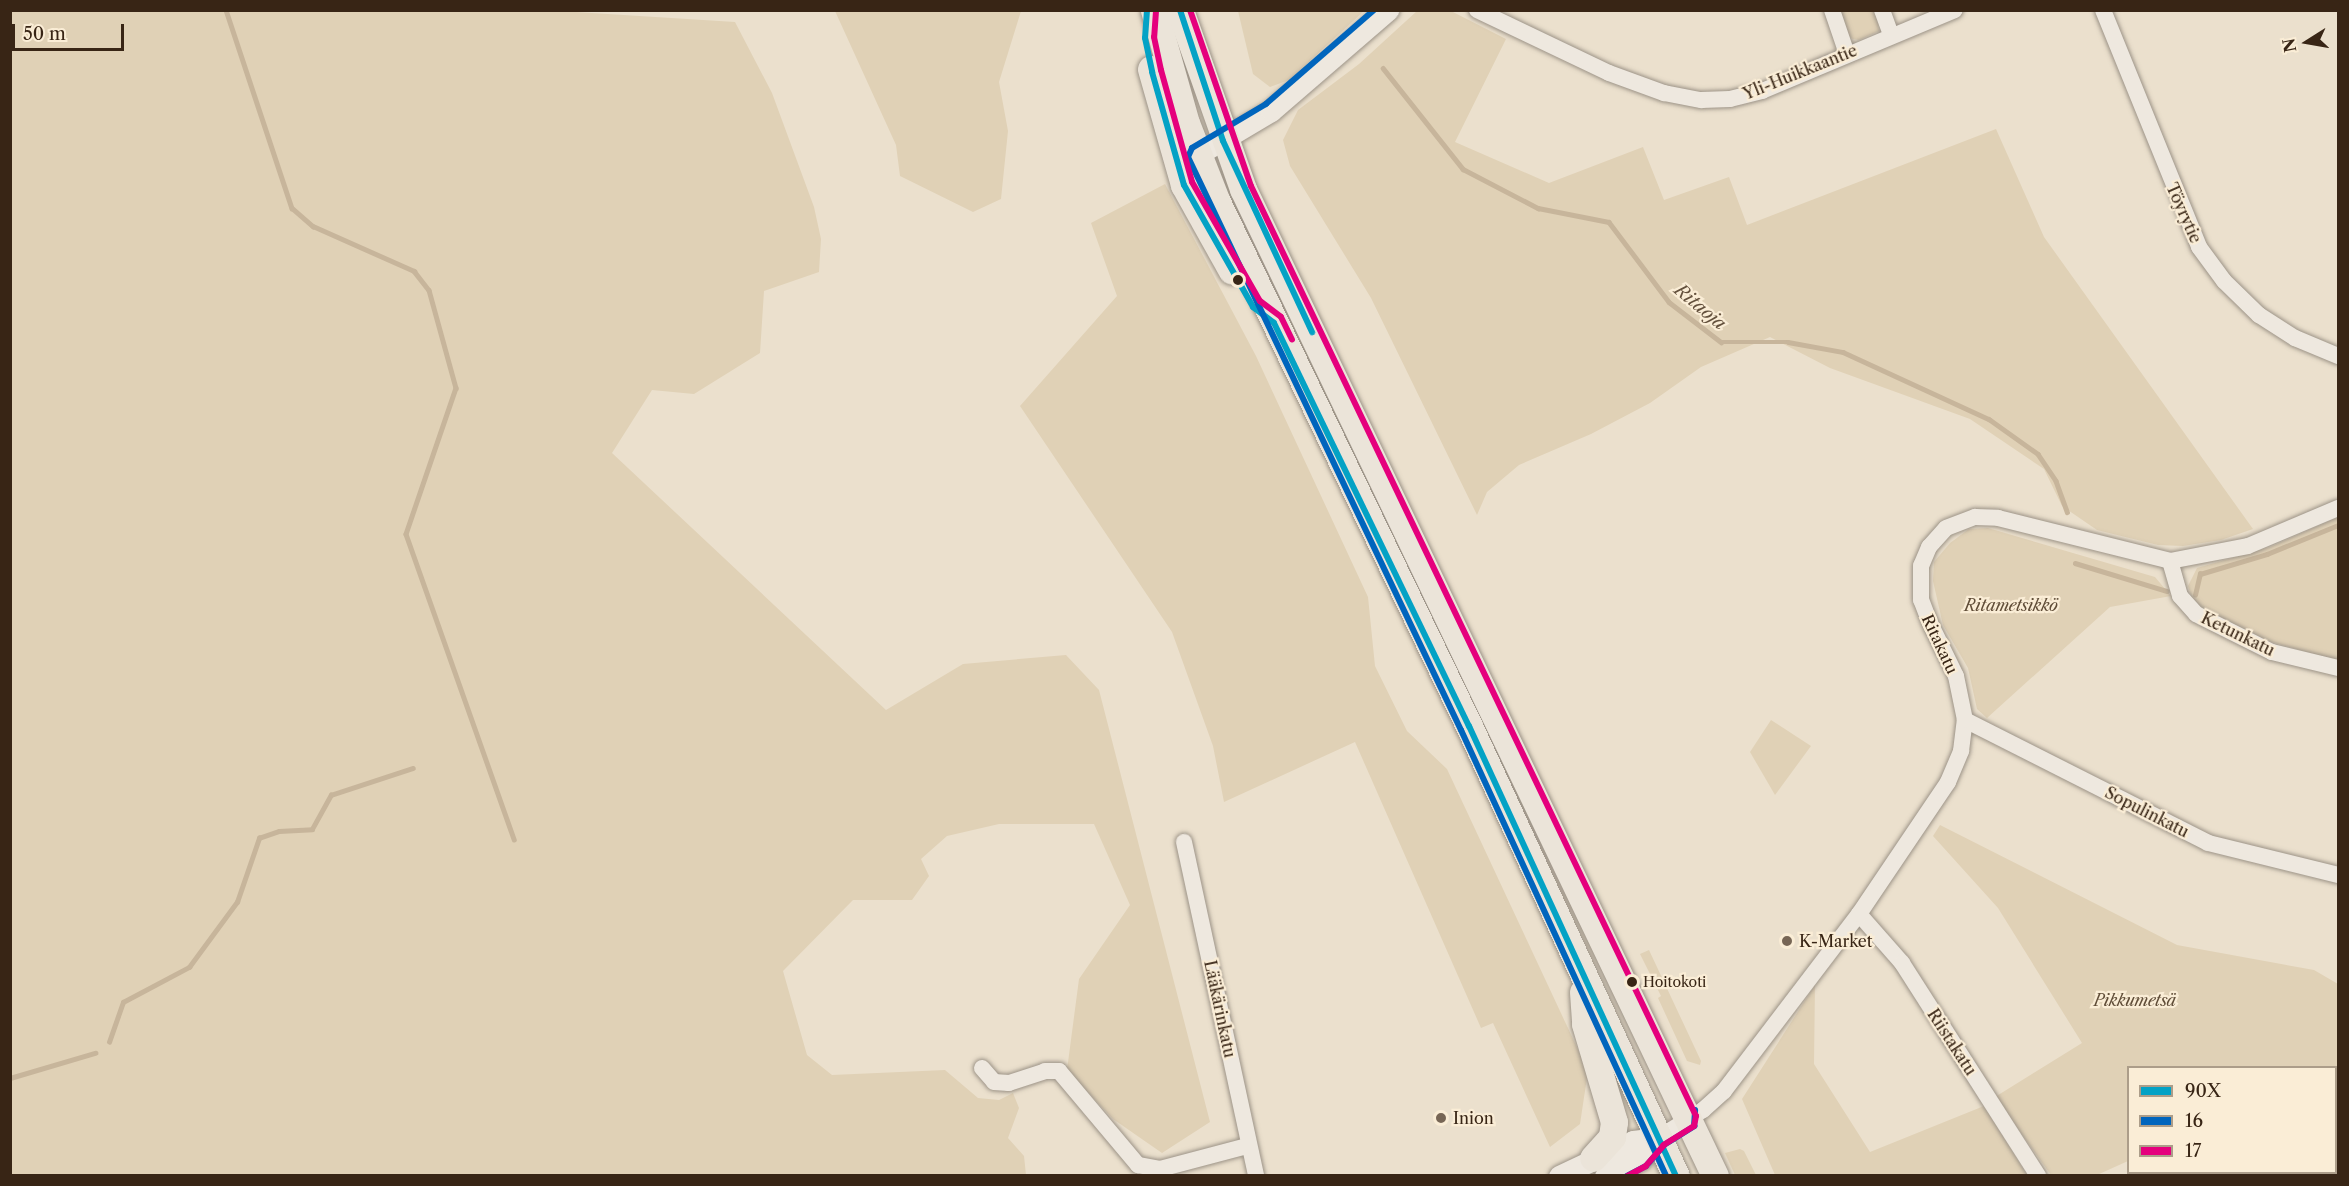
<!DOCTYPE html>
<meta charset="utf-8">
<style>
body{margin:0}
#map{position:relative;width:2349px;height:1186px;overflow:hidden;background:#ebe0cd;font-family:"Libre Caslon Text",serif}
div>[style]{position:absolute}
.green>*{inset:0;background:#e0d1b6}
.stream>*{height:4.5px;margin:-2.25px;padding:0 2.25px;transform-origin:2.25px;border-radius:2.25px;background:#c7b59b}
.roads{filter:drop-shadow(0 0 2px #9c9387) drop-shadow(0 0 2px #9c9387)}
.minor>*{height:16px;margin:-8px;padding:0 8px;transform-origin:8px;border-radius:8px;background:#eee8df}
.tertiary>*{height:21px;margin:-10.5px;padding:0 10.5px;transform-origin:10.5px;border-radius:10.5px;background:#eee8df}
.trunk>*{height:27px;margin:-13.5px;padding:0 13.5px;transform-origin:13.5px;border-radius:13.5px;background:#ebe4d9}
.bus-1>*{height:6px;margin:-3px;padding:0 3px;transform-origin:3px;border-radius:3px;background:#03a2c5}
.bus-2>*{height:6px;margin:-3px;padding:0 3px;transform-origin:3px;border-radius:3px;background:#0065bd}
.bus-3>*{height:6px;margin:-3px;padding:0 3px;transform-origin:3px;border-radius:3px;background:#e5007d}
.dots>*{width:16px;height:16px;translate:-50% -50%;box-sizing:border-box;border:3px solid #faedd6;border-radius:50%}
span{translate:-50% -50%;white-space:nowrap;text-align:center;line-height:1.15;-webkit-text-stroke:4.5px #faedd6;paint-order:stroke}
.bus-label{font-size:14px;color:#382515}
.left{translate:0 -50%;text-align:left}
.street-label{font-size:16px;color:#382515}
.park-label{font-size:16px;color:#604d38;font-style:italic}
.poi-label{font-size:16px;color:#382515}
.water-label{font-size:18px;color:#64513d;font-style:italic}
.frame{position:absolute;inset:0;border:12px solid #382515;pointer-events:none}
.legend{position:absolute;left:2127px;top:1066px;width:210px;height:108px;box-sizing:border-box;background:#faedd6;border:2px solid #ac9d89;margin:0;padding:8px 10px;list-style:none;font-size:18px;color:#382515}
.legend li{display:flex;align-items:center;gap:12px;height:30px}
.legend b{width:30px;border:2px solid #ac9d89}
.north{position:absolute;left:2277px;top:12px;width:60px;height:60px;-webkit-text-stroke:4px #faedd6;paint-order:stroke;rotate:259deg;font-size:16px;font-weight:700;line-height:24px;text-align:center;color:#382515}
.north::after{content:'';display:block;margin:auto;width:21px;height:27px;background:#382515;clip-path:polygon(50% 0,100% 100%,50% 72%,0 100%)}
.scale{position:absolute;left:12px;top:24px;width:112px;height:27px;box-sizing:border-box;border:3px solid #382515;border-top:0;padding-left:8px;font-size:18px;line-height:21px;white-space:nowrap;color:#382515;-webkit-text-stroke:4px #faedd6;paint-order:stroke}
</style>
<div id="map">
<div class="green">
<div style="clip-path:polygon(544px 10px,735px 22px,772px 93px,814px 207px,821px 239px,819px 272px,764px 291px,760px 353px,694px 394px,652px 390px,612px 453px,886px 710px,963px 664px,1066px 655px,1099px 690px,1210px 1122px,1162px 1153px,1113px 1119px,1067px 1070px,1079px 979px,1130px 905px,1094px 824px,999px 824px,947px 836px,921px 859px,929px 876px,912px 900px,853px 900px,783px 971px,807px 1055px,832px 1075px,945px 1070px,978px 1098px,999px 1100px,1013px 1093px,1019px 1108px,1008px 1138px,1024px 1156px,1026px 1175px,11px 1175px,10px 11px)"></div>
<div style="clip-path:polygon(835px 11px,1021px 11px,999px 82px,1008px 131px,1001px 199px,973px 212px,900px 176px,896px 145px)"></div>
<div style="clip-path:polygon(1238px 11px,1238px 10px,1364px 11px,1289px 80px,1270px 87px,1253px 74px)"></div>
<div style="clip-path:polygon(1417px 11px,1451px 11px,1506px 39px,1455px 142px,1549px 183px,1643px 147px,1664px 200px,1729px 177px,1747px 225px,1996px 129px,2044px 237px,2253px 529px,2221px 540px,2183px 546px,2158px 545px,2097px 530px,2062px 506px,2044px 469px,1970px 419px,1830px 368px,1770px 337px,1701px 367px,1650px 403px,1591px 434px,1519px 465px,1487px 492px,1477px 515px,1371px 298px,1290px 166px,1283px 140px,1298px 110px,1359px 64px)"></div>
<div style="clip-path:polygon(1838px 11px,1876px 11px,1879px 31px,1859px 40px,1853px 39px,1846px 34px)"></div>
<div style="clip-path:polygon(1165px 184px,1256px 356px,1368px 597px,1375px 666px,1407px 731px,1447px 769px,1588px 1071px,1580px 1124px,1550px 1147px,1493px 1023px,1481px 1028px,1355px 742px,1224px 802px,1213px 746px,1172px 632px,1020px 406px,1117px 296px,1091px 223px)"></div>
<div style="clip-path:polygon(2338px 517px,2338px 661px,2251px 636px,2193px 602px,2188px 586px,2197px 568px,2270px 547px)"></div>
<div style="clip-path:polygon(1988px 528px,2155px 577px,2171px 596px,2110px 607px,1987px 718px,1977px 709px,1968px 668px,1943px 625px,1933px 581px,1934px 562px,1950px 543px,1969px 529px)"></div>
<div style="clip-path:polygon(1771px 720px,1811px 746px,1775px 795px,1750px 752px)"></div>
<div style="clip-path:polygon(1940px 825px,2177px 945px,2314px 970px,2338px 984px,2338px 1114px,2336px 1068px,2128px 1068px,2128px 1161px,2097px 1175px,2051px 1175px,1995px 1097px,2082px 1043px,1998px 908px,1933px 836px)"></div>
<div style="clip-path:polygon(1649px 950px,1701px 1061px,1700px 1065px,1687px 1061px,1658px 998px,1661px 996px,1640px 954px)"></div>
<div style="clip-path:polygon(1815px 985px,1814px 1064px,1870px 1152px,1984px 1106px,2027px 1175px,1775px 1175px,1742px 1099px)"></div>
<div style="clip-path:polygon(1740px 1149px,1744px 1151px,1756px 1175px,1735px 1175px,1725px 1153px)"></div>
</div>
<div class="stream">
<div style="left:226px;top:10px;width:209px;rotate:71.6deg"></div>
<div style="left:292px;top:208px;width:28px;rotate:41deg"></div>
<div style="left:313px;top:226px;width:111px;rotate:24deg"></div>
<div style="left:414px;top:271px;width:24px;rotate:52deg"></div>
<div style="left:429px;top:290px;width:102px;rotate:74.6deg"></div>
<div style="left:456px;top:388px;width:154px;rotate:108.9deg"></div>
<div style="left:406px;top:534px;width:324px;rotate:70.5deg"></div>
<div style="left:1383px;top:68px;width:129px;rotate:51.6deg"></div>
<div style="left:1463px;top:169px;width:85px;rotate:27.5deg"></div>
<div style="left:1538px;top:208px;width:72px;rotate:11.2deg"></div>
<div style="left:1609px;top:222px;width:100px;rotate:53.1deg"></div>
<div style="left:1669px;top:302px;width:66px;rotate:37.6deg"></div>
<div style="left:1721px;top:342px;width:67px"></div>
<div style="left:1788px;top:342px;width:56px;rotate:10.3deg"></div>
<div style="left:1843px;top:352px;width:161px;rotate:24.7deg"></div>
<div style="left:1989px;top:419px;width:60px;rotate:35.5deg"></div>
<div style="left:2038px;top:454px;width:32px;rotate:56deg"></div>
<div style="left:2056px;top:481px;width:33px;rotate:70deg"></div>
<div style="left:2075px;top:563px;width:96px;rotate:16.9deg"></div>
<div style="left:2195px;top:595px;width:22px;rotate:-77deg"></div>
<div style="left:2200px;top:574px;width:70px;rotate:-16.6deg"></div>
<div style="left:2267px;top:554px;width:77px;rotate:-22.2deg"></div>
<div style="left:109px;top:1042px;width:42px;rotate:-70.7deg"></div>
<div style="left:123px;top:1002px;width:75px;rotate:-27.9deg"></div>
<div style="left:189px;top:967px;width:81px;rotate:-53.6deg"></div>
<div style="left:237px;top:902px;width:68px;rotate:-71deg"></div>
<div style="left:259px;top:838px;width:21px;rotate:-19deg"></div>
<div style="left:279px;top:831px;width:33px;rotate:-3deg"></div>
<div style="left:312px;top:829px;width:39px;rotate:-61deg"></div>
<div style="left:331px;top:795px;width:86px;rotate:-18.2deg"></div>
<div style="left:10px;top:1078px;width:89px;rotate:-16.4deg"></div>
</div>
<div class="roads">
<div class="minor">
<div style="left:1477px;top:10px;width:146px;rotate:25.5deg"></div>
<div style="left:1609px;top:73px;width:59px;rotate:20deg"></div>
<div style="left:1664px;top:93px;width:38px;rotate:11deg"></div>
<div style="left:1701px;top:100px;width:29px;rotate:-2deg"></div>
<div style="left:1730px;top:99px;width:33px;rotate:-14deg"></div>
<div style="left:1762px;top:91px;width:209px;rotate:-22.8deg"></div>
<div style="left:1832px;top:10px;width:46px;rotate:71.2deg"></div>
<div style="left:1882px;top:10px;width:27px;rotate:70deg"></div>
<div style="left:2103px;top:10px;width:256px;rotate:67.9deg"></div>
<div style="left:2199px;top:247px;width:42px;rotate:53.7deg"></div>
<div style="left:2224px;top:281px;width:49px;rotate:44.2deg"></div>
<div style="left:2259px;top:315px;width:43px;rotate:32.6deg"></div>
<div style="left:2295px;top:338px;width:47px;rotate:22.7deg"></div>
<div style="left:2170px;top:561px;width:36px;rotate:74deg"></div>
<div style="left:2180px;top:596px;width:24px;rotate:48deg"></div>
<div style="left:2196px;top:614px;width:85px;rotate:26.6deg"></div>
<div style="left:2272px;top:652px;width:68px;rotate:13.6deg"></div>
<div style="left:1965px;top:720px;width:272px;rotate:26.8deg"></div>
<div style="left:2208px;top:843px;width:134px;rotate:13.8deg"></div>
<div style="left:1184px;top:842px;width:342px;rotate:77.8deg"></div>
<div style="left:1859px;top:914px;width:65px;rotate:48.7deg"></div>
<div style="left:1902px;top:963px;width:253px;rotate:57.4deg"></div>
<div style="left:982px;top:1068px;width:18px;rotate:49deg"></div>
<div style="left:994px;top:1082px;width:15px;rotate:4deg"></div>
<div style="left:1009px;top:1083px;width:38px;rotate:-18deg"></div>
<div style="left:1045px;top:1071px;width:14px"></div>
<div style="left:1059px;top:1071px;width:123px;rotate:50deg"></div>
<div style="left:1138px;top:1165px;width:22px;rotate:10deg"></div>
<div style="left:1160px;top:1169px;width:90px;rotate:-14.8deg"></div>
<div style="left:1658px;top:1138px;width:53px;rotate:-31.9deg"></div>
<div style="left:1703px;top:1110px;width:28px;rotate:-42deg"></div>
<div style="left:1724px;top:1091px;width:223px;rotate:-52.7deg"></div>
<div style="left:1859px;top:914px;width:159px;rotate:-56deg"></div>
<div style="left:1948px;top:782px;width:34px;rotate:-67deg"></div>
<div style="left:1961px;top:751px;width:31px;rotate:-83deg"></div>
<div style="left:1965px;top:720px;width:45px;rotate:-101.6deg"></div>
<div style="left:1956px;top:676px;width:59px;rotate:-116.1deg"></div>
<div style="left:1930px;top:623px;width:25px;rotate:-111deg"></div>
<div style="left:1921px;top:600px;width:34px;rotate:-90deg"></div>
<div style="left:1921px;top:566px;width:21px;rotate:-67deg"></div>
<div style="left:1929px;top:547px;width:25px;rotate:-48deg"></div>
<div style="left:1946px;top:528px;width:31px;rotate:-21deg"></div>
<div style="left:1975px;top:517px;width:23px;rotate:2deg"></div>
<div style="left:1998px;top:518px;width:177px;rotate:14deg"></div>
<div style="left:2170px;top:561px;width:79px;rotate:-10.9deg"></div>
<div style="left:2248px;top:546px;width:98px;rotate:-22.9deg"></div>
</div>
<div class="tertiary">
<div style="left:1197px;top:155px;width:86px;rotate:-30.7deg"></div>
<div style="left:1271px;top:111px;width:155px;rotate:-40.8deg"></div>
<div style="left:1559px;top:1176px;width:82px;rotate:-25.3deg"></div>
<div style="left:1633px;top:1141px;width:25px;rotate:-7deg"></div>
<div style="left:1605px;top:1176px;width:40px;rotate:-25deg"></div>
<div style="left:1641px;top:1159px;width:27px;rotate:-51deg"></div>
</div>
<div class="trunk">
<div style="left:1154px;top:10px;width:117px;rotate:74.2deg"></div>
<div style="left:1186px;top:123px;width:85px;rotate:68.6deg"></div>
<div style="left:1217px;top:202px;width:581px;rotate:64.32deg"></div>
<div style="left:1469px;top:726px;width:495px;rotate:65.3deg"></div>
<div style="left:1180px;top:10px;width:190px;rotate:70.6deg"></div>
<div style="left:1243px;top:189px;width:1094px;rotate:64.44deg"></div>
<div style="left:1151px;top:69px;width:121px;rotate:74.1deg"></div>
<div style="left:1184px;top:185px;width:98px;rotate:60.8deg"></div>
<div style="left:1583px;top:992px;width:32px;rotate:86deg"></div>
<div style="left:1585px;top:1024px;width:102px;rotate:73.5deg"></div>
<div style="left:1614px;top:1122px;width:15px;rotate:98deg"></div>
<div style="left:1612px;top:1137px;width:28px;rotate:132deg"></div>
</div>
</div>
<div class="bus-1">
<div style="left:1147px;top:10px;width:28px;rotate:94deg"></div>
<div style="left:1145px;top:38px;width:35px;rotate:78deg"></div>
<div style="left:1152px;top:72px;width:117px;rotate:74.2deg"></div>
<div style="left:1184px;top:185px;width:140px;rotate:60.5deg"></div>
<div style="left:1253px;top:307px;width:26px;rotate:37deg"></div>
<div style="left:1274px;top:323px;width:448px;rotate:64.2deg"></div>
<div style="left:1469px;top:726px;width:495px;rotate:65.3deg"></div>
<div style="left:1180px;top:10px;width:138px;rotate:71.8deg"></div>
<div style="left:1223px;top:141px;width:211px;rotate:65deg"></div>
</div>
<div class="bus-2">
<div style="left:1374px;top:10px;width:143px;rotate:139deg"></div>
<div style="left:1266px;top:104px;width:86px;rotate:149.3deg"></div>
<div style="left:1192px;top:148px;width:10px;rotate:114deg"></div>
<div style="left:1188px;top:157px;width:635px;rotate:64.53deg"></div>
<div style="left:1461px;top:730px;width:491px;rotate:65.3deg"></div>
<div style="left:1627px;top:1176px;width:21px;rotate:-28deg"></div>
<div style="left:1646px;top:1166px;width:28px;rotate:-49deg"></div>
<div style="left:1664px;top:1145px;width:36px;rotate:-32deg"></div>
<div style="left:1694px;top:1126px;width:16px;rotate:-86deg"></div>
</div>
<div class="bus-3">
<div style="left:1190px;top:10px;width:186px;rotate:70.9deg"></div>
<div style="left:1251px;top:186px;width:1031px;rotate:64.43deg"></div>
<div style="left:1696px;top:1116px;width:10px;rotate:101deg"></div>
<div style="left:1694px;top:1126px;width:36px;rotate:148deg"></div>
<div style="left:1664px;top:1145px;width:28px;rotate:131deg"></div>
<div style="left:1646px;top:1166px;width:21px;rotate:152deg"></div>
<div style="left:1156px;top:11px;width:26px;rotate:94deg"></div>
<div style="left:1154px;top:37px;width:34px;rotate:78deg"></div>
<div style="left:1161px;top:70px;width:116px;rotate:74.5deg"></div>
<div style="left:1192px;top:182px;width:137px;rotate:60.3deg"></div>
<div style="left:1260px;top:301px;width:26px;rotate:37deg"></div>
<div style="left:1281px;top:317px;width:25px;rotate:64deg"></div>
</div>
<div class="dots">
<div style="left:1238px;top:280px;background:#382515"></div>
<div style="left:1787px;top:941px;background:#765"></div>
<div style="left:1632px;top:982px;background:#382515"></div>
<div style="left:1441px;top:1118px;background:#765"></div>
</div>
<div class="bus-label">
<span class="left" style="left:1643px;top:982px">Hoitokoti</span>
</div>
<div class="street-label">
<span style="left:1800px;top:72px;rotate:-22deg">Yli-Huikkaantie</span>
<span style="left:2184px;top:213px;rotate:66deg">Töyrytie</span>
<span style="left:2238px;top:634px;rotate:26deg">Ketunkatu</span>
<span style="left:1940px;top:644px;rotate:65deg">Ritakatu</span>
<span style="left:2147px;top:812px;rotate:27deg">Sopulinkatu</span>
<span style="left:1220px;top:1009px;rotate:78deg">Lääkärinkatu</span>
<span style="left:1952px;top:1042px;rotate:57deg">Riistakatu</span>
</div>
<div class="park-label">
<span style="left:2011px;top:605px">Ritametsikkö</span>
<span style="left:2135px;top:1000px">Pikkumetsä</span>
</div>
<div class="poi-label">
<span class="left" style="left:1799px;top:941px">K-Market</span>
<span class="left" style="left:1453px;top:1118px">Inion</span>
</div>
<div class="water-label">
<span style="left:1700px;top:307px;rotate:40deg">Ritaoja</span>
</div>
<div class="frame"></div>
<ul class="legend">
<li><b style="height:8px;background:#03a2c5"></b>90X</li>
<li><b style="height:8px;background:#0065bd"></b>16</li>
<li><b style="height:8px;background:#e5007d"></b>17</li>
</ul>
<div class="north">N</div>
<div class="scale">50 m</div>
</div>
